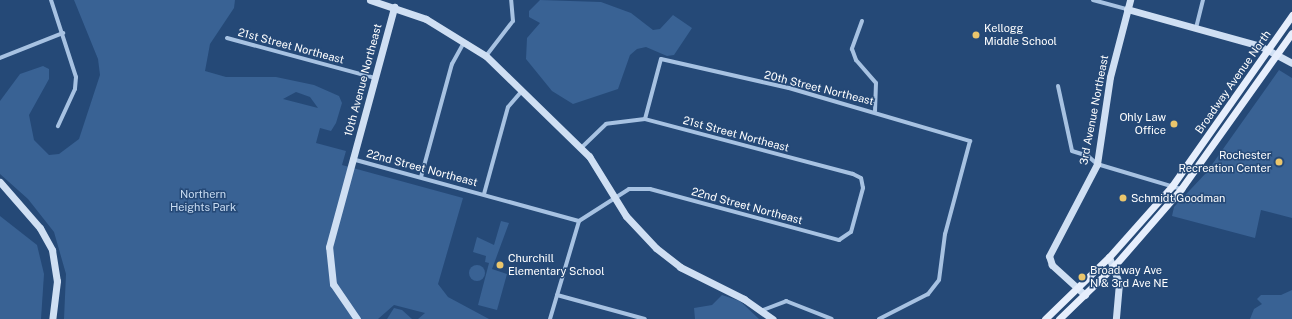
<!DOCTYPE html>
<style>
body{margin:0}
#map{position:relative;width:1292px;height:319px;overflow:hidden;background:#254977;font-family:"Public Sans",sans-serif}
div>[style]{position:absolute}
.green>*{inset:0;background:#396294}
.round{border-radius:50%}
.street>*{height:4px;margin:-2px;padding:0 2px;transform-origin:2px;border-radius:2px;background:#a7c2e2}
.secondary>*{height:7px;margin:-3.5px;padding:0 3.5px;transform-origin:3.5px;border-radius:3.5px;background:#cfdff3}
.primary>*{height:7px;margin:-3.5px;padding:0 3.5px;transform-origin:3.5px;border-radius:3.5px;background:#e6eefc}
.dots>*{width:11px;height:11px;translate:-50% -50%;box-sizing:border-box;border:2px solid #254977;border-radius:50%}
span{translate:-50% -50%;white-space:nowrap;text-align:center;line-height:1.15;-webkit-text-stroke:3px #254977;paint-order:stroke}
.poi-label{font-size:11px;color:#fff}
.left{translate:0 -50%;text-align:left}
.right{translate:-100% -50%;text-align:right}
.street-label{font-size:11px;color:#fff}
.park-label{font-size:11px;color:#c9dcf2}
</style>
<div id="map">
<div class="green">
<div style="clip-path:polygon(evenodd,74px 0,235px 0,234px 8px,210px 44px,205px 71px,226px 77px,276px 77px,314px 85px,339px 96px,342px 103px,336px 123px,331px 131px,320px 128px,316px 143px,346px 151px,342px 165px,463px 198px,438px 284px,448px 297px,489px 319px,418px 319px,425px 313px,394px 305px,378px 319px,64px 319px,66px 274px,54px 232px,28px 199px,0 174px,0 101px,20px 74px,43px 66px,49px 69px,49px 79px,29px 115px,34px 140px,49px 155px,59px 154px,79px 139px,100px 75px,98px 59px,74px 0,296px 92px,310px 97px,318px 108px,283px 99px,296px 92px)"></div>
<div style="clip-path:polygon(540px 0,601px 2px,631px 13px,653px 30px,660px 29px,673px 15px,692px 28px,674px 55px,667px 56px,646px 47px,637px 49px,630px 55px,618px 89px,573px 104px,552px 91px,526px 59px,527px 38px,540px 23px,529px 17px,529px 11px)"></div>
<div style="clip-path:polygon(1279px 70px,1292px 78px,1292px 218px,1261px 210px,1255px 238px,1172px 216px,1174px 207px,1206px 173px)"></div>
<div style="clip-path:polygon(0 216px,37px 245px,44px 274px,41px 319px,0 319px)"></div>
<div style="clip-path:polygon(501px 221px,509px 223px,492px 269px,507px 274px,497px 310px,478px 305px,489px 263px,485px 262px,486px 256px,473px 252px,477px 237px,494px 245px)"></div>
<div class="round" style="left:469px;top:265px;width:16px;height:16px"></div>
<div style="clip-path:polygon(1292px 290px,1292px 319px,1250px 319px,1254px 309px,1262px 304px,1257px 299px,1261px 295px,1281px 295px)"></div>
<div style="clip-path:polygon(722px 295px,740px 301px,759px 319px,695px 319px,694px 308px,712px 305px)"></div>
<div style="clip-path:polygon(394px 308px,402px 310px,412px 319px,387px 319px)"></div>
</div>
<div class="street">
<div style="left:51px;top:0;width:81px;rotate:72deg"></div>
<div style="left:76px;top:77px;width:12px;rotate:95deg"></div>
<div style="left:75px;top:89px;width:41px;rotate:114.7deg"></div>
<div style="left:1093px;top:0;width:35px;rotate:15deg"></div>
<div style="left:862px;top:21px;width:30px;rotate:110deg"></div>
<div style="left:852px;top:49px;width:12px;rotate:70deg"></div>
<div style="left:856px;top:60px;width:30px;rotate:49deg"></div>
<div style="left:876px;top:83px;width:28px;rotate:92deg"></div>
<div style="left:1196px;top:28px;width:29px;rotate:-76deg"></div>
<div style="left:227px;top:38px;width:153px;rotate:15.1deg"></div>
<div style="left:486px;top:56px;width:44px;rotate:-52.4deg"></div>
<div style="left:513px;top:21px;width:21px;rotate:-95deg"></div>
<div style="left:0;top:58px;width:68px;rotate:-21.6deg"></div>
<div style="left:1058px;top:86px;width:66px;rotate:77.8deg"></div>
<div style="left:1072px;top:151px;width:17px;rotate:17deg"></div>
<div style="left:1088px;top:156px;width:12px;rotate:42deg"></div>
<div style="left:1097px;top:164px;width:88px;rotate:16.6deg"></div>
<div style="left:645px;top:119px;width:62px;rotate:-75.1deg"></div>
<div style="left:661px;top:59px;width:131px;rotate:12.8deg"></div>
<div style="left:789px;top:88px;width:189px;rotate:16.3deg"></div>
<div style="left:970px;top:141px;width:96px;rotate:105deg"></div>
<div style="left:945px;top:234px;width:46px;rotate:97.4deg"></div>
<div style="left:939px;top:280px;width:18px;rotate:128deg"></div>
<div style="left:928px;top:294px;width:55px;rotate:153deg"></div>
<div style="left:352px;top:159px;width:235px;rotate:15.3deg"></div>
<div style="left:421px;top:177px;width:117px;rotate:-74.7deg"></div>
<div style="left:452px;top:64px;width:25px;rotate:-61deg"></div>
<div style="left:484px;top:194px;width:90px;rotate:-74.6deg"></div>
<div style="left:508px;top:107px;width:21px;rotate:-49deg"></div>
<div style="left:557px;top:295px;width:91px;rotate:15.3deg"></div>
<div style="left:763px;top:310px;width:25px;rotate:-21deg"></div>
<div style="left:786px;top:301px;width:49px;rotate:21.4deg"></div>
<div style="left:550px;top:319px;width:102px;rotate:-73.5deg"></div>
<div style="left:579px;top:221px;width:59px;rotate:-32.6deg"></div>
<div style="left:629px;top:189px;width:21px"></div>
<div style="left:650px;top:189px;width:196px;rotate:15.1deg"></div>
<div style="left:839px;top:240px;width:14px;rotate:-34deg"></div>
<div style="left:851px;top:232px;width:46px;rotate:-74.7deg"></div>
<div style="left:863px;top:188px;width:10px;rotate:-101deg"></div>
<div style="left:861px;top:178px;width:9px;rotate:-153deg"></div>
<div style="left:853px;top:174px;width:215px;rotate:-165.2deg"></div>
<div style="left:645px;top:119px;width:39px;rotate:173deg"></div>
<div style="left:606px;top:124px;width:35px;rotate:136deg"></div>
</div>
<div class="secondary">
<div style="left:370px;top:0;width:59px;rotate:18.7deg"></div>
<div style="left:426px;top:19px;width:70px;rotate:31.7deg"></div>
<div style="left:486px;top:56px;width:144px;rotate:44.2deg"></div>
<div style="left:589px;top:156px;width:70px;rotate:58.3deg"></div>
<div style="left:626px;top:216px;width:44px;rotate:46.8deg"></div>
<div style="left:656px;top:248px;width:31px;rotate:38deg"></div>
<div style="left:680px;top:267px;width:72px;rotate:26.6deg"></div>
<div style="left:744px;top:299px;width:35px;rotate:35deg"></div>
<div style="left:1127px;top:9px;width:138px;rotate:15.5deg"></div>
<div style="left:1260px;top:46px;width:36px;rotate:28deg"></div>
<div style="left:0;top:182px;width:61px;rotate:49deg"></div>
<div style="left:40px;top:228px;width:25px;rotate:61deg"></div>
<div style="left:52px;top:250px;width:31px;rotate:81deg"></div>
<div style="left:57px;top:281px;width:38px;rotate:97deg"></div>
<div style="left:1109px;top:257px;width:28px;rotate:69deg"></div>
<div style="left:1119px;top:283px;width:36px;rotate:95deg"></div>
<div style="left:1085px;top:295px;width:45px;rotate:-137.7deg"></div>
<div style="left:1052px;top:265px;width:9px;rotate:-108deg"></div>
<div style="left:1049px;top:256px;width:104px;rotate:-62.4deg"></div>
<div style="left:1097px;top:164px;width:88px;rotate:-81.5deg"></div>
<div style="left:1110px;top:77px;width:80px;rotate:-75.4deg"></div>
<div style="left:357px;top:319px;width:42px;rotate:-124.4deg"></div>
<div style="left:333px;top:284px;width:37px;rotate:-96deg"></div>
<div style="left:329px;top:247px;width:249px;rotate:-74.8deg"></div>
</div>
<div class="primary">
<div style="left:1045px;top:319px;width:89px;rotate:-44.1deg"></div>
<div style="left:1109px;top:257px;width:95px;rotate:-48.4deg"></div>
<div style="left:1172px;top:186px;width:209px;rotate:-54.9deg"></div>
<div style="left:1059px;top:319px;width:78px;rotate:-44deg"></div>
<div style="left:1115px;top:265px;width:101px;rotate:-49deg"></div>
<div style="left:1181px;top:189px;width:191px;rotate:-54.6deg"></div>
</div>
<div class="dots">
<div style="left:976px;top:35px;background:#ebc66c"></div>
<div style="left:1174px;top:124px;background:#ebc66c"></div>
<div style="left:1279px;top:162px;background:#ebc66c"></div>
<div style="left:1123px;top:198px;background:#ebc66c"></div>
<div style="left:500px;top:265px;background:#ebc66c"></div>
<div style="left:1082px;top:277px;background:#ebc66c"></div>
</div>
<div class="poi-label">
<span class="left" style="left:984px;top:35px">Kellogg<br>Middle School</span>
<span class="right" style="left:1166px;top:124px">Ohly Law<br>Office</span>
<span class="right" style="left:1271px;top:162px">Rochester<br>Recreation Center</span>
<span class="left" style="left:1131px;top:198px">Schmidt Goodman</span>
<span class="left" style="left:508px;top:265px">Churchill<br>Elementary School</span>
<span class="left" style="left:1090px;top:277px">Broadway Ave<br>N &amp; 3rd Ave NE</span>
</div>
<div class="street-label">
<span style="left:291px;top:46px;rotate:15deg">21st Street Northeast</span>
<span style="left:363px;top:80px;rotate:-75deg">10th Avenue Northeast</span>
<span style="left:1233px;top:82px;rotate:-55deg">Broadway Avenue North</span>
<span style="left:819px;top:88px;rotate:14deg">20th Street Northeast</span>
<span style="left:1094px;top:110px;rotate:-79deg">3rd Avenue Northeast</span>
<span style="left:736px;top:134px;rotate:15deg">21st Street Northeast</span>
<span style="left:422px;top:168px;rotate:15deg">22nd Street Northeast</span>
<span style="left:747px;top:206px;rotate:15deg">22nd Street Northeast</span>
</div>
<div class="park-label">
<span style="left:203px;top:201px">Northern<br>Heights Park</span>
</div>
</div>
